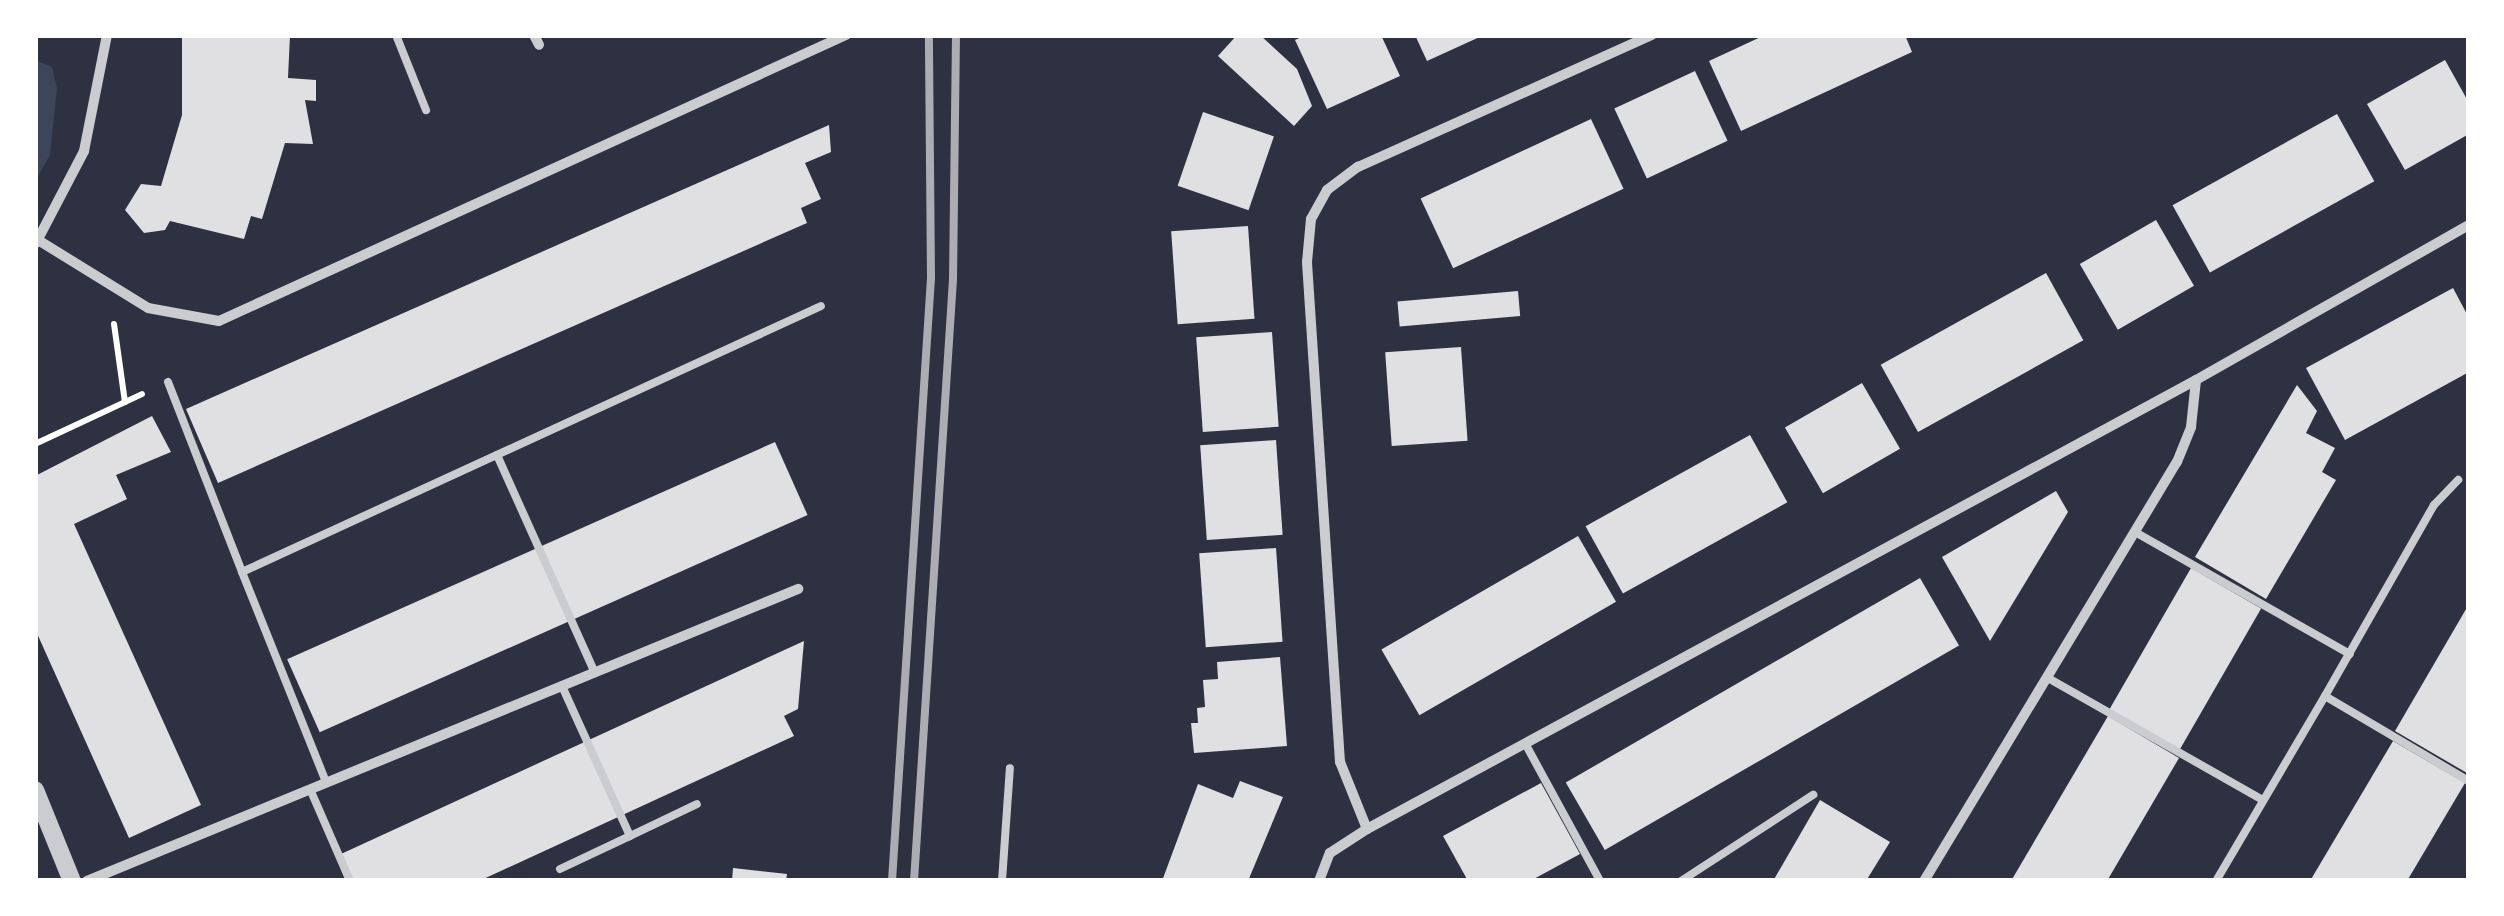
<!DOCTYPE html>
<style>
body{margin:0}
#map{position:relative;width:2504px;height:916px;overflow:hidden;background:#2d3142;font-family:Roboto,sans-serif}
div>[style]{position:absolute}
.green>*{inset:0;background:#3c4559}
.building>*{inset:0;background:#e0e0e3;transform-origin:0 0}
.path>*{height:6px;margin:-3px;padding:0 3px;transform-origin:3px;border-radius:3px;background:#fff}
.service>*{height:8px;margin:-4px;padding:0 4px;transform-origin:4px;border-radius:4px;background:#caccd0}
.minor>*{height:10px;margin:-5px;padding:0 5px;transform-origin:5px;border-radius:5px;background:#caccd0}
.tertiary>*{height:18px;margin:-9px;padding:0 9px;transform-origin:9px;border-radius:9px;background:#caccd0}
.rail>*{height:8px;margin:-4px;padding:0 4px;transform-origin:4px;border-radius:4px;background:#abadb3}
span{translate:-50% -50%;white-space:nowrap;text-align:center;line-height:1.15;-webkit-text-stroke:8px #fff;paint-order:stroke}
.frame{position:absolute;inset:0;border:38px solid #fff;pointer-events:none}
</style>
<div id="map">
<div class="green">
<div style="clip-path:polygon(35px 60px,52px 67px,57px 88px,50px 155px,35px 182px)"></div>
</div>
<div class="building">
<div style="clip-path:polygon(182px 35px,290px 35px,288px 78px,316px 80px,316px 101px,305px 100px,313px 144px,285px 143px,262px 219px,251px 216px,244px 239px,170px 221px,165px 230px,144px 233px,125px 210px,141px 184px,161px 186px,182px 115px)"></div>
<div style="clip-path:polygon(1237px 35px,1260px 35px,1297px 69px,1312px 106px,1294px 126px,1218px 56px)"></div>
<div style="clip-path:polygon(1306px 35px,1381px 35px,1400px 76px,1327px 109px,1295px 40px)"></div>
<div style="clip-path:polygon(1415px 35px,1484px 35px,1427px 61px)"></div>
<div style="clip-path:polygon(1765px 35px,1905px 35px,1912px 52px,1741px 131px,1709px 61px)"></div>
<div style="clip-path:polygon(2445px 60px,2469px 103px,2469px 134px,2405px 170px,2367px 104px)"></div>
<div style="left:1695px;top:71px;width:77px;height:89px;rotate:65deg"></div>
<div style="left:1203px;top:112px;width:75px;height:78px;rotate:19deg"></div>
<div style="left:2337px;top:114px;width:77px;height:188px;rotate:61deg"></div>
<div style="left:1591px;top:119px;width:77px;height:188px;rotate:65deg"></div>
<div style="clip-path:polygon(829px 125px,831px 152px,805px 163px,821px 199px,801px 208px,807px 223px,218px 483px,186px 409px)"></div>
<div style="left:2156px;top:220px;width:76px;height:88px;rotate:60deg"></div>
<div style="left:1248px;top:226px;width:93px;height:77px;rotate:86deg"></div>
<div style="left:2046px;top:273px;width:77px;height:189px;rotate:61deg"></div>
<div style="clip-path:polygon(2453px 288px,2469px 318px,2469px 372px,2345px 440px,2306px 368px)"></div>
<div style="left:1518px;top:291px;width:25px;height:121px;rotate:85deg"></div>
<div style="left:1272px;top:332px;width:95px;height:76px;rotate:86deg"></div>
<div style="left:1461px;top:347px;width:94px;height:76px;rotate:86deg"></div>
<div style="left:1862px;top:383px;width:76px;height:89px;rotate:60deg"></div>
<div style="clip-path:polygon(2297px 385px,2317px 411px,2306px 433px,2335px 448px,2322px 472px,2336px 480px,2266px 599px,2195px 557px)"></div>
<div style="clip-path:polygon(152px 416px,171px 452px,116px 475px,127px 499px,74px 524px,201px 805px,129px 838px,35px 629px,35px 476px)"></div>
<div style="left:1750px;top:435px;width:77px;height:188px;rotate:61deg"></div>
<div style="left:1276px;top:440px;width:95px;height:76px;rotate:86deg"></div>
<div style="left:775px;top:442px;width:80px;height:534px;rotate:66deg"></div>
<div style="clip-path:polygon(2056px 491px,2068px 512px,1990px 641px,1942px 557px)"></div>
<div style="left:1578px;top:536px;width:76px;height:227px;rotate:60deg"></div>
<div style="left:1276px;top:548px;width:94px;height:77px;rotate:86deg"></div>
<div style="left:2191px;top:568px;width:81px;height:163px;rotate:30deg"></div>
<div style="left:1920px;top:578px;width:78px;height:409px;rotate:60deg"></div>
<div style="clip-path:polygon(2469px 604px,2469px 770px,2467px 773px,2395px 731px)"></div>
<div style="clip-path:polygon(804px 641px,798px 709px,784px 716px,794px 736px,479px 881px,353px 881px,341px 854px)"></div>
<div style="clip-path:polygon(1280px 657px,1287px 746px,1194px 753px,1191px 723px,1198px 723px,1197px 708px,1205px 707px,1203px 680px,1218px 679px,1217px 662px)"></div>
<div style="clip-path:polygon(2108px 716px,2179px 758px,2107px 881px,2011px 881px)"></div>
<div style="clip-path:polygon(2393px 741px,2465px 783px,2407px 881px,2310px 881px)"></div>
<div style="clip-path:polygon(1240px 781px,1283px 797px,1248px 881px,1162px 881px,1198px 784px,1233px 798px)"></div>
<div style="clip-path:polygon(1541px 783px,1580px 854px,1530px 881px,1468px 881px,1443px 836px)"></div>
<div style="clip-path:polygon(1820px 800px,1890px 842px,1866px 881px,1773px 881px)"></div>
<div style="clip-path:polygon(733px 868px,787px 874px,786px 881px,732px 881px)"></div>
</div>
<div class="path">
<div style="left:114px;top:324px;width:79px;rotate:82deg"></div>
<div style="left:35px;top:444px;width:118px;rotate:-25deg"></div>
</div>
<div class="service">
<div style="left:396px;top:35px;width:81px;rotate:68.2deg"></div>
<div style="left:168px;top:382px;width:204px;rotate:68.7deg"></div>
<div style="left:497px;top:455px;width:239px;rotate:65.8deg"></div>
<div style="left:2135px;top:532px;width:247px;rotate:29.6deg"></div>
<div style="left:2048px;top:678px;width:247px;rotate:29.6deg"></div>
<div style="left:2325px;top:696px;width:220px;rotate:-60.3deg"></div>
<div style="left:2434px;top:505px;width:35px;rotate:-46deg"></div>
<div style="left:1526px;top:745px;width:155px;rotate:61.4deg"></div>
<div style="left:326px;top:782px;width:226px;rotate:-111.8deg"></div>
<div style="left:242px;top:572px;width:637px;rotate:-24.67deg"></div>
<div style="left:310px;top:789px;width:100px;rotate:66.5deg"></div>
<div style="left:630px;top:836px;width:74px;rotate:-25.5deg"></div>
<div style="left:560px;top:869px;width:77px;rotate:-25.2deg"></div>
<div style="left:630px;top:836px;width:165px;rotate:-114.4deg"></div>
<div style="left:1002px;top:881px;width:113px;rotate:-86deg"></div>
<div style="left:1681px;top:881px;width:158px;rotate:-33.1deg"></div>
<div style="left:2216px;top:881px;width:215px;rotate:-59.5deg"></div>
<div style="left:2325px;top:696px;width:167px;rotate:30.6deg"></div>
</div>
<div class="minor">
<div style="left:534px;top:35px;width:11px;rotate:63deg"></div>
<div style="left:38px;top:240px;width:129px;rotate:31.7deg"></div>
<div style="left:148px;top:308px;width:72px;rotate:10.4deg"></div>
<div style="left:219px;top:321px;width:689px;rotate:-24.52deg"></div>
<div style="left:36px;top:243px;width:104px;rotate:-62.4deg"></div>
<div style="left:84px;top:151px;width:118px;rotate:-78.8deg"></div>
<div style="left:1367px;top:829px;width:72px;rotate:-111.9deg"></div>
<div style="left:1340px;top:762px;width:501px;rotate:-93.78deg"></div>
<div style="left:1307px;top:262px;width:43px;rotate:-84.7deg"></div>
<div style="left:1311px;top:219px;width:33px;rotate:-61deg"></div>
<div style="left:1327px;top:190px;width:39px;rotate:-37deg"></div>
<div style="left:1358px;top:167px;width:322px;rotate:-24.2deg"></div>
<div style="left:87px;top:881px;width:769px;rotate:-22.33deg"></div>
<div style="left:1319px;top:881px;width:30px;rotate:-69deg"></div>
<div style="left:1330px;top:853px;width:44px;rotate:-33deg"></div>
<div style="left:1367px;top:829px;width:943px;rotate:-28.44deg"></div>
<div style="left:2196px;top:380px;width:314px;rotate:-29.6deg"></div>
<div style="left:1924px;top:881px;width:489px;rotate:-58.9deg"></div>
<div style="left:2177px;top:462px;width:38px;rotate:-68deg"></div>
<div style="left:2191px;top:427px;width:47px;rotate:-83.9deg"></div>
</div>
<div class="tertiary">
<div style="left:35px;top:790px;width:98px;rotate:67.9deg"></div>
</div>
<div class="rail">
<div style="left:892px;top:881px;width:604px;rotate:-86.3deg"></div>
<div style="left:931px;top:278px;width:243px;rotate:-90.5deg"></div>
<div style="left:914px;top:881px;width:602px;rotate:-86.29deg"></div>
<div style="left:953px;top:280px;width:245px;rotate:-89.3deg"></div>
</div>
<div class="frame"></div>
</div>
